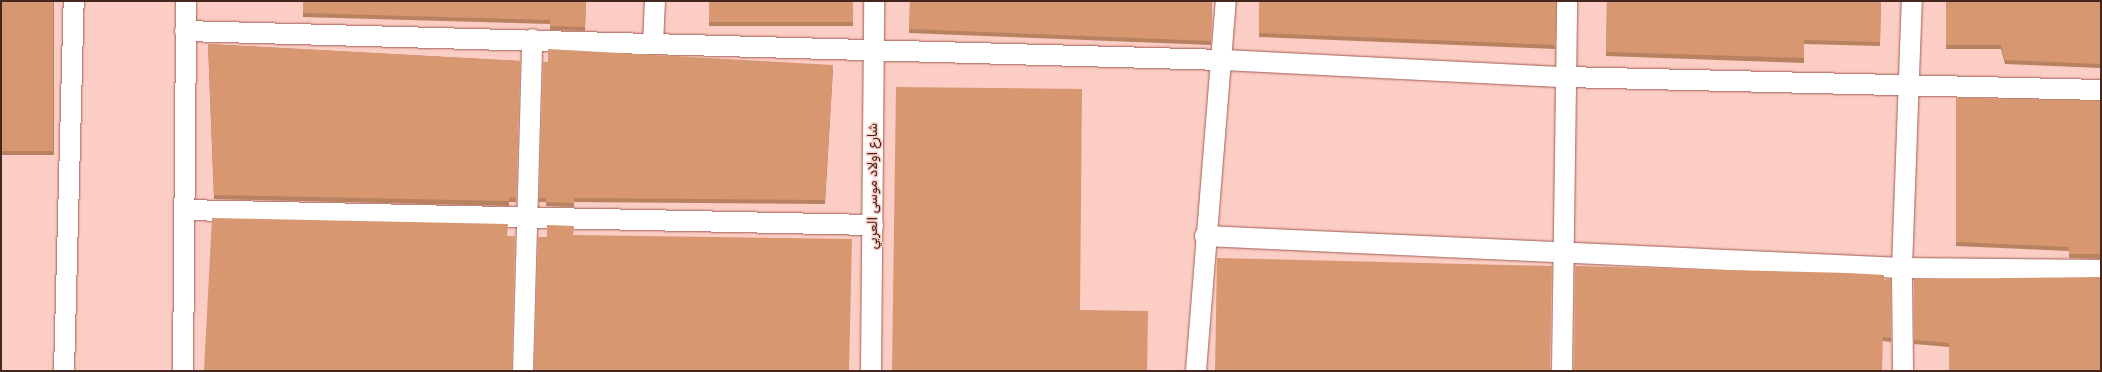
<!DOCTYPE html>
<meta charset="utf-8">
<style>
body{margin:0}
#map{position:relative;width:2102px;height:372px;overflow:hidden;background:#fccdc4;font-family:Rubik,Vazirmatn,sans-serif}
div>[style]{position:absolute}
.roads{filter:drop-shadow(0 0 1px #a15d51) drop-shadow(0 0 1px #a15d51)}
.street>*{height:20px;margin:-10px;padding:0 10px;transform-origin:10px;border-radius:10px;background:#fff}
.wall>*{inset:0;background:#b88261;transform-origin:0 0}
.building>*{inset:0;background:#d69771;transform-origin:0 0}
span{translate:-50% -50%;white-space:nowrap;text-align:center;line-height:1.15;-webkit-text-stroke:3px #fccdc4;paint-order:stroke}
.street-label{font-size:13px;color:#442621}
.frame{position:absolute;inset:0;border:2px solid #442621;pointer-events:none}
</style>
<div id="map">
<div class="roads">
<div class="street">
<div style="left:185px;top:31px;width:1039px;rotate:1.6deg"></div>
<div style="left:1224px;top:60px;width:341px;rotate:2.9deg"></div>
<div style="left:1565px;top:77px;width:536px;rotate:1.39deg"></div>
<div style="left:653px;top:43px;width:42px;rotate:-87.3deg"></div>
<div style="left:184px;top:210px;width:689px;rotate:1.25deg"></div>
<div style="left:1205px;top:236px;width:698px;rotate:2.63deg"></div>
<div style="left:1902px;top:268px;width:199px;rotate:0.6deg"></div>
<div style="left:64px;top:371px;width:370px;rotate:-88.5deg"></div>
<div style="left:183px;top:371px;width:370px;rotate:-89.5deg"></div>
<div style="left:523px;top:371px;width:332px;rotate:-88.4deg"></div>
<div style="left:871px;top:371px;width:370px;rotate:-89.5deg"></div>
<div style="left:1196px;top:371px;width:371px;rotate:-85.4deg"></div>
<div style="left:1562px;top:371px;width:370px;rotate:-89.2deg"></div>
<div style="left:1903px;top:371px;width:103px;rotate:-90.6deg"></div>
<div style="left:1902px;top:268px;width:267px;rotate:-87.9deg"></div>
</div>
</div>
<div class="wall">
<div style="left:1px;top:1px;width:53px;height:154px"></div>
<div style="clip-path:polygon(303px 1px,586px 1px,585px 31px,550px 30px,550px 24px,303px 17px)"></div>
<div style="left:709px;top:1px;width:144px;height:25px"></div>
<div style="clip-path:polygon(910px 1px,1212px 1px,1211px 45px,909px 33px)"></div>
<div style="clip-path:polygon(1259px 1px,1557px 1px,1555px 49px,1259px 37px)"></div>
<div style="clip-path:polygon(1607px 1px,1881px 1px,1880px 46px,1804px 44px,1804px 63px,1606px 56px)"></div>
<div style="clip-path:polygon(1946px 1px,2101px 1px,2101px 68px,2005px 64px,2001px 49px,1946px 49px)"></div>
<div style="clip-path:polygon(208px 44px,520px 61px,516px 202px,509px 202px,509px 206px,214px 199px)"></div>
<div style="clip-path:polygon(833px 69px,825px 204px,574px 202px,574px 207px,546px 206px,546px 202px,539px 202px,539px 198px)"></div>
<div style="clip-path:polygon(1956px 98px,2101px 101px,2101px 259px,2069px 258px,2069px 251px,1956px 246px)"></div>
<div style="clip-path:polygon(1891px 279px,1891px 342px,1883px 341px,1884px 280px)"></div>
<div style="clip-path:polygon(1914px 279px,2101px 371px,1949px 347px,1914px 344px)"></div>
</div>
<div class="building">
<div style="left:1px;top:1px;width:52px;height:150px"></div>
<div style="clip-path:polygon(303px 1px,586px 1px,585px 27px,550px 26px,550px 20px,303px 13px)"></div>
<div style="left:709px;top:1px;width:144px;height:21px"></div>
<div style="clip-path:polygon(910px 1px,1212px 1px,1211px 41px,909px 29px)"></div>
<div style="clip-path:polygon(1259px 1px,1556px 1px,1555px 45px,1259px 33px)"></div>
<div style="clip-path:polygon(1607px 1px,1881px 1px,1880px 42px,1804px 40px,1804px 58px,1606px 52px)"></div>
<div style="clip-path:polygon(1946px 1px,2101px 1px,2101px 64px,2005px 60px,2001px 45px,1946px 45px)"></div>
<div style="clip-path:polygon(208px 44px,520px 61px,516px 198px,509px 197px,509px 201px,214px 195px)"></div>
<div style="clip-path:polygon(548px 49px,833px 65px,825px 200px,574px 198px,574px 203px,546px 202px,546px 198px,539px 198px,543px 62px,548px 62px)"></div>
<div style="clip-path:polygon(896px 87px,1082px 89px,1080px 310px,1148px 311px,1147px 371px,892px 371px)"></div>
<div style="clip-path:polygon(1956px 98px,2101px 101px,2101px 254px,2069px 254px,2069px 247px,1956px 242px)"></div>
<div style="clip-path:polygon(212px 218px,508px 224px,507px 236px,515px 236px,512px 367px,513px 371px,204px 371px)"></div>
<div style="clip-path:polygon(547px 225px,574px 226px,573px 235px,852px 239px,849px 371px,533px 371px,534px 367px,538px 237px,547px 237px)"></div>
<div style="clip-path:polygon(1217px 258px,1552px 266px,1550px 367px,1552px 371px,1215px 371px)"></div>
<div style="clip-path:polygon(1575px 266px,1848px 273px,1884px 275px,1884px 280px,1891px 279px,1891px 338px,1883px 337px,1882px 371px,1571px 371px,1574px 367px)"></div>
<div style="clip-path:polygon(2101px 277px,2101px 371px,1949px 371px,1949px 343px,1914px 340px,1914px 279px)"></div>
</div>
<div class="street-label">
<span style="left:873px;top:186px;rotate:-90deg">شارع اولاد موسى العربي</span>
</div>
<div class="frame"></div>
</div>
